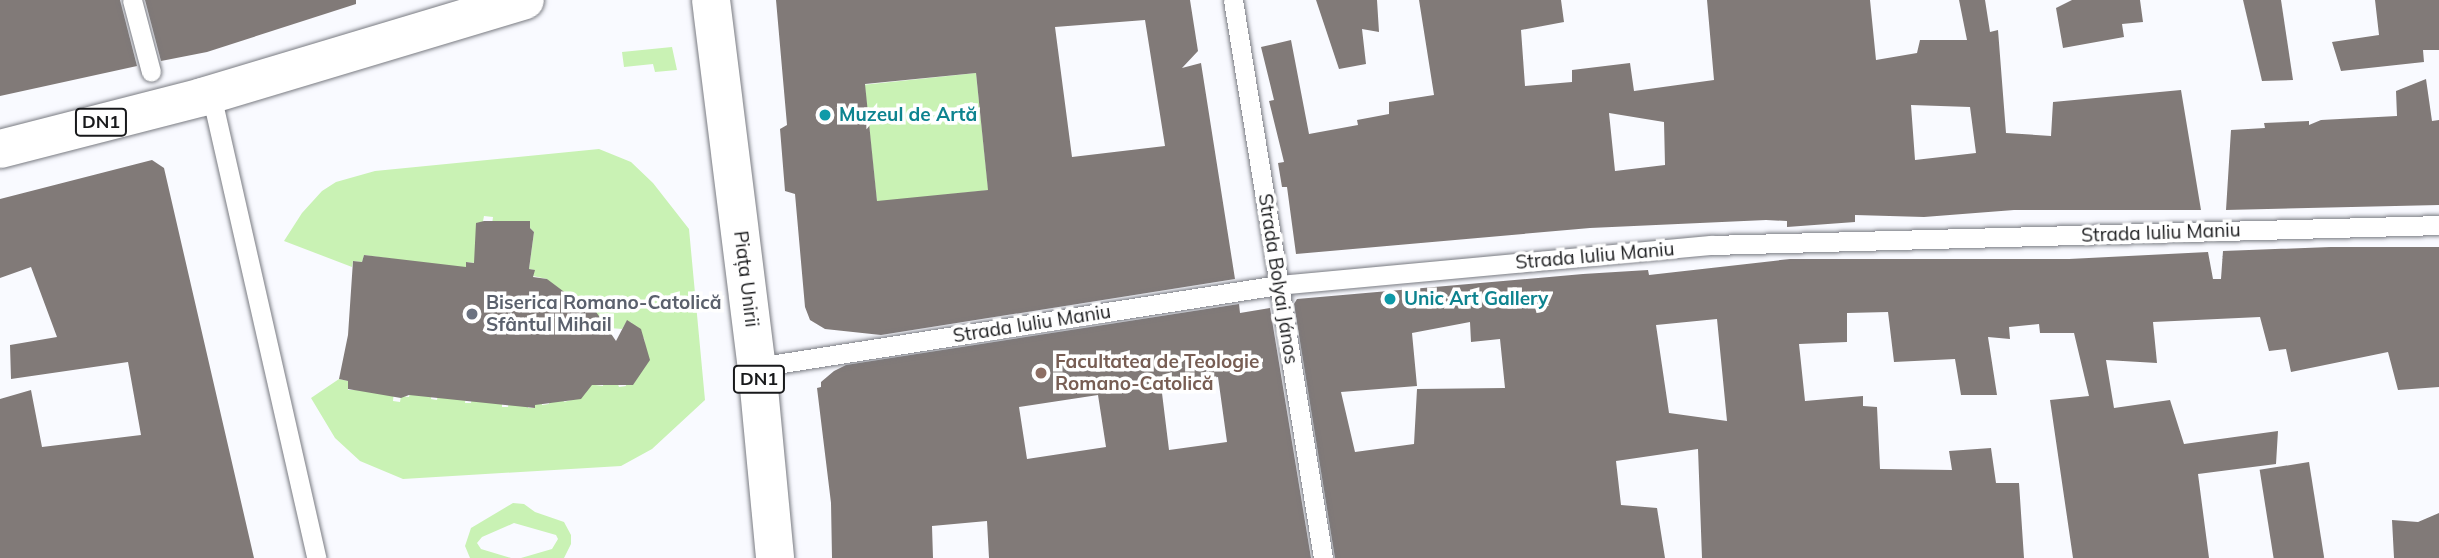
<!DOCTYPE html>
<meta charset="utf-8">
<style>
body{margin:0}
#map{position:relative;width:2439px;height:558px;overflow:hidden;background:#f9faff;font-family:Mulish,sans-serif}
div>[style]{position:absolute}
.green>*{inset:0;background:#c9f2b4;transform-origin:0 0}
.building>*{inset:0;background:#817a78;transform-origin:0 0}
.roads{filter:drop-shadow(0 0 2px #797b82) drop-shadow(0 0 2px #797b82)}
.pedestrian>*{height:19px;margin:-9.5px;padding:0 9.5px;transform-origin:9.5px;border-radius:9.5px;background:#fff}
.primary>*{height:38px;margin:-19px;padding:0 19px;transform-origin:19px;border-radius:19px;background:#fff}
.dots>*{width:19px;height:19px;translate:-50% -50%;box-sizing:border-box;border:4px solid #fff;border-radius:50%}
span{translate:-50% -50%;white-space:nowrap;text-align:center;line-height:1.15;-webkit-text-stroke:7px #fff;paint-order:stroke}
.shield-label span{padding:2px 5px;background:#fff;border:2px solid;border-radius:5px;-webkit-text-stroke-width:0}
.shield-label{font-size:18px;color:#18191b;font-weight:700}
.culture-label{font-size:19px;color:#0d838f;font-weight:700}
.left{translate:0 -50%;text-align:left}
.street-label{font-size:19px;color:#18191b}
.worship-label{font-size:19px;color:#5b616d;font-weight:700}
.education-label{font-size:19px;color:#785e54;font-weight:700}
</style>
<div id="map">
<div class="green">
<div style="clip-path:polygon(672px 47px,677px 70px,655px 72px,653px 64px,624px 67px,622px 52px)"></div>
<div style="left:976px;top:73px;width:118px;height:112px;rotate:84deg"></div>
<div style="clip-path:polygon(599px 149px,631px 162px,653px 183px,689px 229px,705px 400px,652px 449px,621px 466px,403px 479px,360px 461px,335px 438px,311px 398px,339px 379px,348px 381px,348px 390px,354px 390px,355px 384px,394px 391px,393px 401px,400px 402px,401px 396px,409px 397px,410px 390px,432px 392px,431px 399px,437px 400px,438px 393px,466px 396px,465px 403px,471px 403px,472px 396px,502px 400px,502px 407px,508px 407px,509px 401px,529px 402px,528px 408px,534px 408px,536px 399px,542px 397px,542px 405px,549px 404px,549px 396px,562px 396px,564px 402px,571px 400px,572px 395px,581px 383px,603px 386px,604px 378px,616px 379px,619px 387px,626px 386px,624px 376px,645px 345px,644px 338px,628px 332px,632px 323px,627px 321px,622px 329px,610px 328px,611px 322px,606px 321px,604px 328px,590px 304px,560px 297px,547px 279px,533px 276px,534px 270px,529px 269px,534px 232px,530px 228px,530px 221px,521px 221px,521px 225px,492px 224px,493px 217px,484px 216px,475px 263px,467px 262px,466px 269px,364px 255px,362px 262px,353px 261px,352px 267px,284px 241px,302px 213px,322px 191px,336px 182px,375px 171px)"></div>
<div style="clip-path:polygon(513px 503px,524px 504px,535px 512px,564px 522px,571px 535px,571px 544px,564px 558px,521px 558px,552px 549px,558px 539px,556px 535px,514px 523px,482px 537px,477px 543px,481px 549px,511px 558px,470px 558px,465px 546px,471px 528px)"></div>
</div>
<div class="building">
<div style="clip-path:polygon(0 0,120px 0,137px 66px,0 96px)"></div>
<div style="clip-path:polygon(145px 0,356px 0,356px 4px,207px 52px,161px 61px)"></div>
<div style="clip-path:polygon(evenodd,776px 0,1190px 0,1198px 51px,1182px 68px,1201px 63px,1235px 279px,881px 335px,825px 329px,810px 320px,805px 307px,795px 194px,785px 191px,780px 129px,787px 125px,776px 0,1145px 20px,1165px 146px,1072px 157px,1055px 27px,1145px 20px,776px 0,976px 73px,988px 190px,877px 201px,865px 84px,976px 73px)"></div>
<div style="clip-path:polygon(1316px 0,1377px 0,1379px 32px,1362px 29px,1366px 64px,1339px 69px)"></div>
<div style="clip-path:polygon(evenodd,1419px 0,1561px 0,1564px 22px,1521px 30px,1525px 86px,1572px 82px,1572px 70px,1630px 63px,1634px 91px,1714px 80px,1707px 0,1870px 0,1876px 60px,1917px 53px,1920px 40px,1967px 40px,1959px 0,1985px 0,1990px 32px,1998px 30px,2006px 133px,2051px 136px,2053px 102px,2181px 90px,2201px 210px,2014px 210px,1924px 217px,1855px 215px,1855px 222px,1787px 227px,1787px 221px,1766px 220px,1590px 228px,1296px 254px,1287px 187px,1282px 187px,1278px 163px,1284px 162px,1269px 101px,1274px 100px,1261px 47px,1291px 40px,1309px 134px,1358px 125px,1357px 120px,1389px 114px,1389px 102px,1434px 95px,1419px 0,1911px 105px,1970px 107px,1976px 153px,1915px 160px,1911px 105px,1419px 0,1609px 113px,1664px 122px,1665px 165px,1615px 171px,1609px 113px)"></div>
<div style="clip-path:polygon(2072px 0,2140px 0,2143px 22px,2122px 24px,2124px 37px,2063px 48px,2056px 8px)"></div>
<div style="clip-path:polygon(2243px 0,2281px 0,2293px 80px,2262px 81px)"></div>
<div style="clip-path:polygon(2375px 0,2439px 0,2439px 50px,2423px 50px,2424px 62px,2341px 71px,2332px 42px,2379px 35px)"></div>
<div style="clip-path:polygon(2426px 79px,2432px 121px,2439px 120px,2439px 205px,2226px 210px,2231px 130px,2265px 128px,2264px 123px,2309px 121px,2309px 125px,2321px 120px,2397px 116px,2396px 91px)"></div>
<div style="clip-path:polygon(152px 160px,164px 168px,254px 558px,0 558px,0 399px,31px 390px,42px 447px,141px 435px,128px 362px,11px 379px,10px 345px,57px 337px,31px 267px,0 278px,0 199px)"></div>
<div style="clip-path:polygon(484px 221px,530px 221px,530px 228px,534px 232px,529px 269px,535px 270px,533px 277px,547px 279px,571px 297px,580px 297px,588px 305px,590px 303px,616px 341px,627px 320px,641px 329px,650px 360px,633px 385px,592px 385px,581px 399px,535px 405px,535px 408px,409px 395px,401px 398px,348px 389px,348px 381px,339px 379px,348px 335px,353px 261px,362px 262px,364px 255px,466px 267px,466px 262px,474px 263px,476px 223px)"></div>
<div style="clip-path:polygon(evenodd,2330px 247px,2439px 247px,2439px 387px,2398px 390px,2388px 352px,2291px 372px,2286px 349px,2269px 351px,2260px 317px,2153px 322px,2157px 363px,2106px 360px,2114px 408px,2170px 400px,2184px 444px,2278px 431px,2276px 464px,2198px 474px,2209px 558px,2073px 558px,2050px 400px,2089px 396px,2074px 333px,2040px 333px,2039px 324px,2009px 327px,2010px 339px,1988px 337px,1997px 395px,1961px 395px,1955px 359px,1894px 362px,1888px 312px,1847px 313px,1847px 342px,1799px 344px,1805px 401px,1863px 396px,1863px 406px,1877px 407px,1880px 469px,1952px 470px,1949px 451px,1991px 448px,1996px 483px,2019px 483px,2024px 558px,1702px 558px,1698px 449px,1616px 461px,1621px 505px,1657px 508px,1665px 558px,1335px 558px,1294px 304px,1297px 299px,1583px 274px,1648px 270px,1649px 275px,1790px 259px,2069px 259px,2208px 252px,2213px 279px,2221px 279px,2223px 251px,2330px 247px,1717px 319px,1727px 421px,1669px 413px,1656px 325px,1717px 319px,2330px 247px,1470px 322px,1471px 342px,1500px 339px,1505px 388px,1417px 389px,1414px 444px,1355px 452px,1341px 392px,1417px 386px,1412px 333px,1470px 322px)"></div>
<div style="clip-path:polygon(evenodd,1239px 304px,1240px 313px,1270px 308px,1311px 558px,989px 558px,987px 521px,932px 526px,933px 558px,832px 558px,831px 503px,817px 388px,821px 387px,821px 382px,834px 371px,846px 365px,1239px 304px,1218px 377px,1227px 442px,1169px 450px,1161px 385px,1218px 377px,1239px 304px,1098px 395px,1106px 447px,1027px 459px,1019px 407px,1098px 395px)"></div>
<div style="left:2309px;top:462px;width:97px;height:50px;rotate:81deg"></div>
<div style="clip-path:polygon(2439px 513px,2439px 558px,2394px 558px,2392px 520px,2418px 522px)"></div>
</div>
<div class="roads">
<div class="pedestrian">
<div style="left:132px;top:0;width:74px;rotate:75.2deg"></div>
<div style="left:1233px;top:0;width:565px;rotate:80.84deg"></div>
<div style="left:211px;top:94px;width:476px;rotate:77.2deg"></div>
<div style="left:757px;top:367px;width:527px;rotate:-8.94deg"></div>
<div style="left:1278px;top:285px;width:435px;rotate:-5.3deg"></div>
<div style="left:1711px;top:245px;width:728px;rotate:-1.57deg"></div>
</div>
<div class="primary">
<div style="left:711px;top:0;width:370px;rotate:82.9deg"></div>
<div style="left:757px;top:367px;width:192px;rotate:84.6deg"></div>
<div style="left:0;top:149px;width:209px;rotate:-14.4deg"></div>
<div style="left:202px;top:97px;width:337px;rotate:-16.7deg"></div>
</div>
</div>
<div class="dots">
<div style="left:825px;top:115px;background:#0f9aa8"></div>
<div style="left:1390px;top:299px;background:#0f9aa8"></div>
<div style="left:472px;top:314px;background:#6b7280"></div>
<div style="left:1041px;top:373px;background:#8d6e63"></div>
</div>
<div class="shield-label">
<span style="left:101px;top:122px">DN1</span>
<span style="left:759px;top:379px">DN1</span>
</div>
<div class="culture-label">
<span class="left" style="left:839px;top:115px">Muzeul de Artă</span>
<span class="left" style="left:1404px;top:299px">Unic Art Gallery</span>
</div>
<div class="street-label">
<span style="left:2161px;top:233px;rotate:-2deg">Strada Iuliu Maniu</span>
<span style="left:1595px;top:256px;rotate:-5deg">Strada Iuliu Maniu</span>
<span style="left:746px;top:279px;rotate:83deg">Piața Unirii</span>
<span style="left:1278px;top:279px;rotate:81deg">Strada Bolyai János</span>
<span style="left:1032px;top:324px;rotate:-9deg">Strada Iuliu Maniu</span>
</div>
<div class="worship-label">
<span class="left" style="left:486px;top:314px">Biserica Romano-Catolică<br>Sfântul Mihail</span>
</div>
<div class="education-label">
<span class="left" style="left:1055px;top:373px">Facultatea de Teologie<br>Romano-Catolică</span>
</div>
</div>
